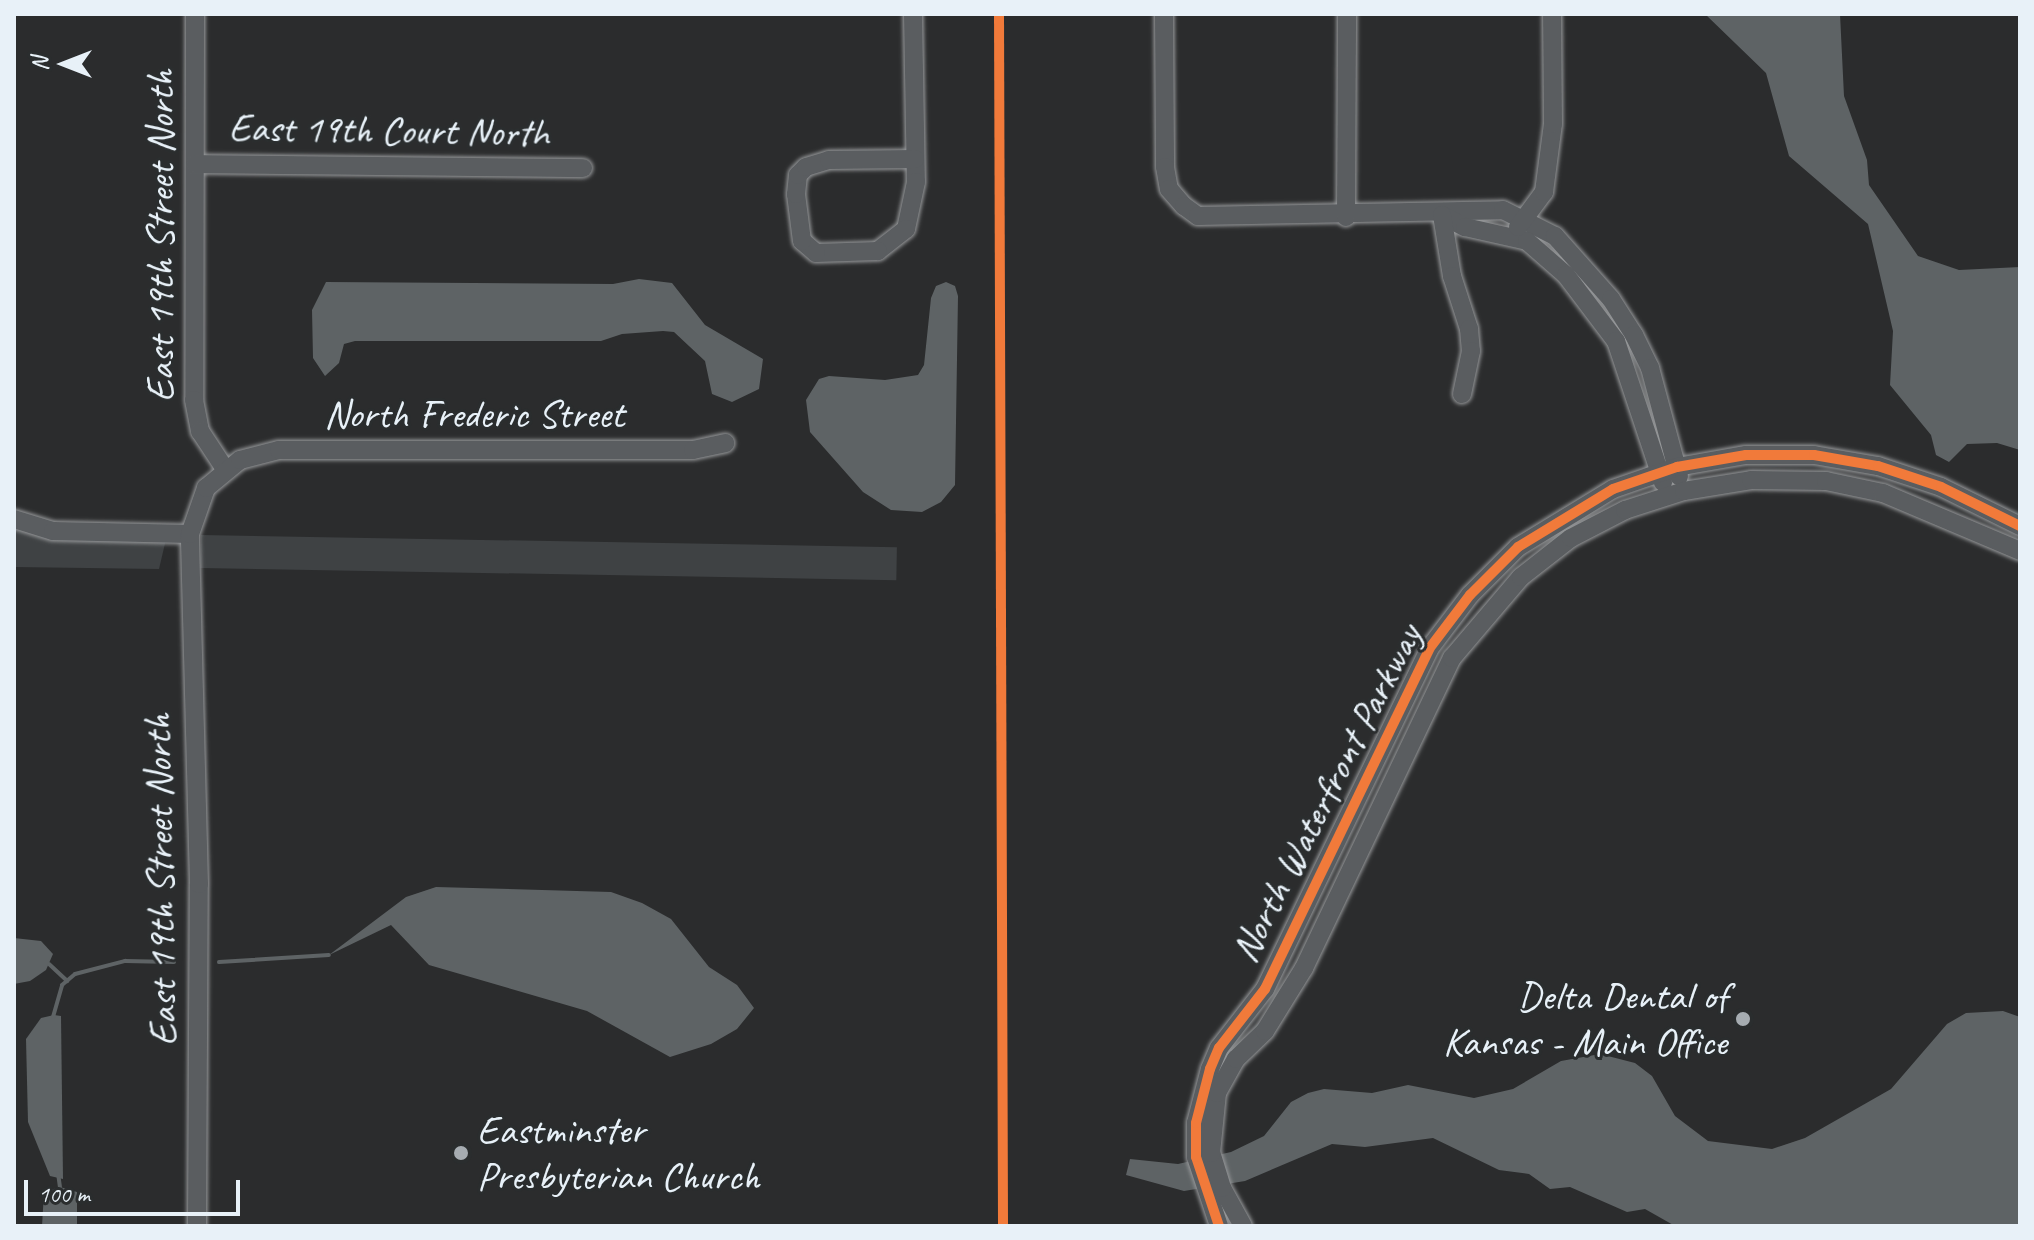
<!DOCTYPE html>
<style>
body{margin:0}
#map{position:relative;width:2034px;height:1240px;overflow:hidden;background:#2b2c2d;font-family:Caveat,sans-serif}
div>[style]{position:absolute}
.green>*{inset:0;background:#3f4244;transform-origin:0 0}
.water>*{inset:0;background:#5e6365}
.stream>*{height:4px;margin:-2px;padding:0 2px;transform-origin:2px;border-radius:2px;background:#5e6365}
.roads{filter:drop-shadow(0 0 2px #96989a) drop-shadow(0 0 2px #96989a)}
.street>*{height:18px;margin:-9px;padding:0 9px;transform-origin:9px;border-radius:9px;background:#5a5d60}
.cycleway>*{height:10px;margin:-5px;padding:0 5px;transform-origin:5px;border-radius:5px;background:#f17a3a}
.dots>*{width:22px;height:22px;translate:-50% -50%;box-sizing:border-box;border:4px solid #2a2d2e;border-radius:50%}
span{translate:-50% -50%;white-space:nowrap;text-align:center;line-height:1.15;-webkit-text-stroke:6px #2a2d2e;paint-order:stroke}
.street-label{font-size:40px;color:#e8f1f8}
.poi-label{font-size:40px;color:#e8f1f8}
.right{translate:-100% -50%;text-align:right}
.left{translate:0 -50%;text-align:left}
.frame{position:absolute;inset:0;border:16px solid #e8f1f8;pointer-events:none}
.north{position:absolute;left:24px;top:24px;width:80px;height:80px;-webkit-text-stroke:6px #2a2d2e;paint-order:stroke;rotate:270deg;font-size:22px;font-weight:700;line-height:32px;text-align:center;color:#e8f1f8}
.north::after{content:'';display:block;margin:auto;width:28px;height:36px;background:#e8f1f8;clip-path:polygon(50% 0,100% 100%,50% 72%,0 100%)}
.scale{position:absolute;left:24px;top:1180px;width:216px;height:36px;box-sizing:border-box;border:4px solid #e8f1f8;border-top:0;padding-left:10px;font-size:24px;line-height:28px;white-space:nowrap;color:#e8f1f8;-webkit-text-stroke:6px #2a2d2e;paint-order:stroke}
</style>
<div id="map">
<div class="green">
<div style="clip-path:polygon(14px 528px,167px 535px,159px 569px,14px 567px)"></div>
<div style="left:201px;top:535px;width:696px;height:33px;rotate:1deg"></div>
</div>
<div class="water">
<div style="clip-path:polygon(1705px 14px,1840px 14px,1844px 96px,1867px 160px,1869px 185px,1918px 256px,1959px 270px,2020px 267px,2020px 450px,1997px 443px,1967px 444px,1949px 462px,1936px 455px,1931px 435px,1890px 385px,1893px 331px,1868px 224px,1789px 156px,1766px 73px)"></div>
<div style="clip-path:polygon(639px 279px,672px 283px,705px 325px,763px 359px,759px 389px,732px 402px,712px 394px,705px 361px,674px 332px,663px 331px,622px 334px,601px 341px,355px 341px,344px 344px,339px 363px,325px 376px,313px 358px,312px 310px,326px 282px,613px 284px)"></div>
<div style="clip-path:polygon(946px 282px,955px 286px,958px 296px,955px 485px,941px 502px,922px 512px,891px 510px,863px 492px,810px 432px,806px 400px,819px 379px,829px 376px,885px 380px,918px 375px,924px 365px,931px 298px,936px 286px)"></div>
<div style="clip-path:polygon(436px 887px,611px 892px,642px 903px,671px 919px,709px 967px,737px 985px,754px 1008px,737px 1029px,711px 1044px,670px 1057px,587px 1011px,429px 965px,391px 925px,329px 955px,406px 897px)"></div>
<div style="clip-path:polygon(14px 938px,41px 941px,53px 954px,46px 970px,30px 981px,14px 984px)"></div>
<div style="clip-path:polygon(2003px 1011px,2020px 1017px,2020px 1226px,1675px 1226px,1645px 1209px,1627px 1212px,1570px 1187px,1550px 1189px,1529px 1174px,1499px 1170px,1433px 1138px,1365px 1147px,1332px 1144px,1245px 1181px,1184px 1191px,1126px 1175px,1130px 1159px,1178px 1164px,1231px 1152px,1264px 1136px,1291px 1102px,1308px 1093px,1324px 1089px,1372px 1093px,1408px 1085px,1474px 1098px,1513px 1089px,1561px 1061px,1600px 1054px,1635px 1063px,1652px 1076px,1675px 1116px,1708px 1141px,1772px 1149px,1805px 1138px,1891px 1089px,1947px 1024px,1966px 1013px)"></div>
<div style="clip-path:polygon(54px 1015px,61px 1016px,63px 1179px,50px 1176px,28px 1122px,26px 1039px,41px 1018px)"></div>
<div style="clip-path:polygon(60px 1187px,77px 1192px,77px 1226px,42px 1226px,44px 1192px)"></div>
</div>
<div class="stream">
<div style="left:219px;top:962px;width:110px;rotate:-3.6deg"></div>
<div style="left:49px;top:964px;width:25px;rotate:43deg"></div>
<div style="left:53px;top:1017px;width:33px;rotate:-74deg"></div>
<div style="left:62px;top:985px;width:17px;rotate:-40deg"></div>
<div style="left:75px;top:974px;width:52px;rotate:-14.6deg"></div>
<div style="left:125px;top:961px;width:49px;rotate:1.2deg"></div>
<div style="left:58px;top:1173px;width:14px;rotate:82deg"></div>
</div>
<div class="roads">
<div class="street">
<div style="left:195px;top:14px;width:386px;rotate:90.1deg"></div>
<div style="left:194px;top:400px;width:32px;rotate:79deg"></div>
<div style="left:200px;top:431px;width:45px;rotate:56.7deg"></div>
<div style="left:913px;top:14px;width:168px;rotate:89deg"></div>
<div style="left:916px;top:182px;width:48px;rotate:102deg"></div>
<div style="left:906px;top:229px;width:36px;rotate:142deg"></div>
<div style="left:878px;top:251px;width:62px;rotate:178.2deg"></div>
<div style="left:816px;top:253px;width:18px;rotate:-139deg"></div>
<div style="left:802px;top:241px;width:47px;rotate:-97.3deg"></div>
<div style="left:796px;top:194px;width:19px;rotate:-84deg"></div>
<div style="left:798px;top:175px;width:11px;rotate:-45deg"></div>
<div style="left:806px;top:167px;width:24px;rotate:-17deg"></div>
<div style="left:829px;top:160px;width:86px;rotate:-0.7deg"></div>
<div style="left:1164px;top:14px;width:153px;rotate:89.6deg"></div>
<div style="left:1165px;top:167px;width:22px;rotate:80deg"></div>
<div style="left:1169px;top:189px;width:23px;rotate:49deg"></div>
<div style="left:1184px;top:206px;width:17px;rotate:36deg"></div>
<div style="left:1198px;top:216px;width:305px;rotate:-1.1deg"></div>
<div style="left:1503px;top:210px;width:58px;rotate:26.6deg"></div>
<div style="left:1555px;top:236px;width:84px;rotate:48.4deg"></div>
<div style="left:1611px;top:299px;width:43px;rotate:57.4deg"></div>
<div style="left:1634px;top:335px;width:37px;rotate:64deg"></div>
<div style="left:1650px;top:368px;width:112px;rotate:75deg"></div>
<div style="left:195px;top:164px;width:388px;rotate:0.6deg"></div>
<div style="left:1442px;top:215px;width:26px;rotate:28deg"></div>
<div style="left:1465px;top:227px;width:64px;rotate:12.7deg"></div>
<div style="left:1527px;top:241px;width:52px;rotate:41.1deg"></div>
<div style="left:1566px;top:275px;width:83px;rotate:52.9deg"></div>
<div style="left:1616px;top:341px;width:149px;rotate:71.6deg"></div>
<div style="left:1442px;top:215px;width:62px;rotate:80.7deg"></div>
<div style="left:1452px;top:276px;width:56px;rotate:72.2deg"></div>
<div style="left:1469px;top:329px;width:22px;rotate:85deg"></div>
<div style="left:1471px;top:351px;width:44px;rotate:101.8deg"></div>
<div style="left:1346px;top:217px;width:203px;rotate:-89.7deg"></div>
<div style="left:1518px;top:227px;width:44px;rotate:-53.4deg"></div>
<div style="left:1544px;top:192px;width:69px;rotate:-82.5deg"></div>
<div style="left:1553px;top:124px;width:110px;rotate:-90.5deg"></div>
<div style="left:14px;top:519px;width:41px;rotate:17.1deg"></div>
<div style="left:53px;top:531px;width:137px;rotate:1.3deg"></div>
<div style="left:197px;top:1226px;width:342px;rotate:-89.7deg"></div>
<div style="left:199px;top:884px;width:350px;rotate:-91.5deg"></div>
<div style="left:190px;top:534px;width:49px;rotate:-70.8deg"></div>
<div style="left:206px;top:488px;width:44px;rotate:-39.5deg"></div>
<div style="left:240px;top:460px;width:40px;rotate:-14.4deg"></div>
<div style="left:279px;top:450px;width:414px"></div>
<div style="left:693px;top:450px;width:33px;rotate:-12deg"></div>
<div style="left:1219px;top:1226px;width:73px;rotate:-108.4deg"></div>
<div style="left:1196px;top:1157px;width:34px;rotate:-90deg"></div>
<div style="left:1196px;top:1123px;width:56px;rotate:-75.5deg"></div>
<div style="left:1210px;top:1069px;width:23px;rotate:-67deg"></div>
<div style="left:1219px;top:1048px;width:75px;rotate:-52.1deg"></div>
<div style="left:1265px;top:989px;width:377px;rotate:-64.2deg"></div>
<div style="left:1429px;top:649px;width:68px;rotate:-52.8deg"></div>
<div style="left:1470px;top:595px;width:68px;rotate:-45deg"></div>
<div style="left:1518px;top:547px;width:111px;rotate:-31.4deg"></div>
<div style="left:1613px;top:489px;width:68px;rotate:-19deg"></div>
<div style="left:1677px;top:467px;width:70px;rotate:-9.9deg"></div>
<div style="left:1746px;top:455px;width:68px"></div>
<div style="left:1814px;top:455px;width:65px;rotate:9.8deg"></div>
<div style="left:1878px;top:466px;width:66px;rotate:18.4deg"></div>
<div style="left:1941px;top:487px;width:88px;rotate:26.3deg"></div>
<div style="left:1243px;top:1226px;width:43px;rotate:-118.9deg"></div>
<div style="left:1222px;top:1188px;width:37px;rotate:-107deg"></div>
<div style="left:1211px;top:1153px;width:60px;rotate:-84.3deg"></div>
<div style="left:1217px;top:1093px;width:39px;rotate:-61deg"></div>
<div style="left:1236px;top:1059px;width:40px;rotate:-44deg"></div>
<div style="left:1265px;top:1031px;width:74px;rotate:-58.2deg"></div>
<div style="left:1304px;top:968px;width:344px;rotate:-64.5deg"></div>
<div style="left:1452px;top:658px;width:106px;rotate:-49.6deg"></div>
<div style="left:1521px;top:577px;width:63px;rotate:-38deg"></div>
<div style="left:1571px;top:538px;width:61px;rotate:-27.4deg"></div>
<div style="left:1625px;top:510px;width:62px;rotate:-17.9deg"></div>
<div style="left:1684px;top:491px;width:68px;rotate:-9.3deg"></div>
<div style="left:1751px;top:480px;width:75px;rotate:0.8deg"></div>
<div style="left:1826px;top:481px;width:58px;rotate:11.9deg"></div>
<div style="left:1883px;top:493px;width:149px;rotate:22.9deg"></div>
</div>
</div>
<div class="cycleway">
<div style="left:999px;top:14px;width:1212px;rotate:89.81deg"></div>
<div style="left:1219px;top:1226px;width:73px;rotate:-108.4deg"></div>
<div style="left:1196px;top:1157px;width:34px;rotate:-90deg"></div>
<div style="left:1196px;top:1123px;width:56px;rotate:-75.5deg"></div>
<div style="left:1210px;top:1069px;width:23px;rotate:-67deg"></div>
<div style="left:1219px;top:1048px;width:75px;rotate:-52.1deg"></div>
<div style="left:1265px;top:989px;width:377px;rotate:-64.2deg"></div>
<div style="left:1429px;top:649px;width:68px;rotate:-52.8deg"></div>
<div style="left:1470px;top:595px;width:68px;rotate:-45deg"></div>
<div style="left:1518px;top:547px;width:111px;rotate:-31.4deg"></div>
<div style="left:1613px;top:489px;width:68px;rotate:-19deg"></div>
<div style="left:1677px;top:467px;width:70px;rotate:-9.9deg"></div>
<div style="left:1746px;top:455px;width:68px"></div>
<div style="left:1814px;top:455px;width:65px;rotate:9.8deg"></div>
<div style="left:1878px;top:466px;width:66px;rotate:18.4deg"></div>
<div style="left:1941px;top:487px;width:88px;rotate:26.3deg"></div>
</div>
<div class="dots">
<div style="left:1743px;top:1019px;background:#a6acb1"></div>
<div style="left:461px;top:1153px;background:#a6acb1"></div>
</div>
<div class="street-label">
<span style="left:389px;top:130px;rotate:1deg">East 19th Court North</span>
<span style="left:160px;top:236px;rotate:-90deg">East 19th Street North</span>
<span style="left:474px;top:414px">North Frederic Street</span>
<span style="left:1326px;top:793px;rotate:-63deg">North Waterfront Parkway</span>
<span style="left:160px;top:880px;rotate:-91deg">East 19th Street North</span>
</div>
<div class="poi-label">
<span class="right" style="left:1727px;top:1019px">Delta Dental of<br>Kansas - Main Office</span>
<span class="left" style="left:477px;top:1153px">Eastminster<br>Presbyterian Church</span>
</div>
<div class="frame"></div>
<div class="north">N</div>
<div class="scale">100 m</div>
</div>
